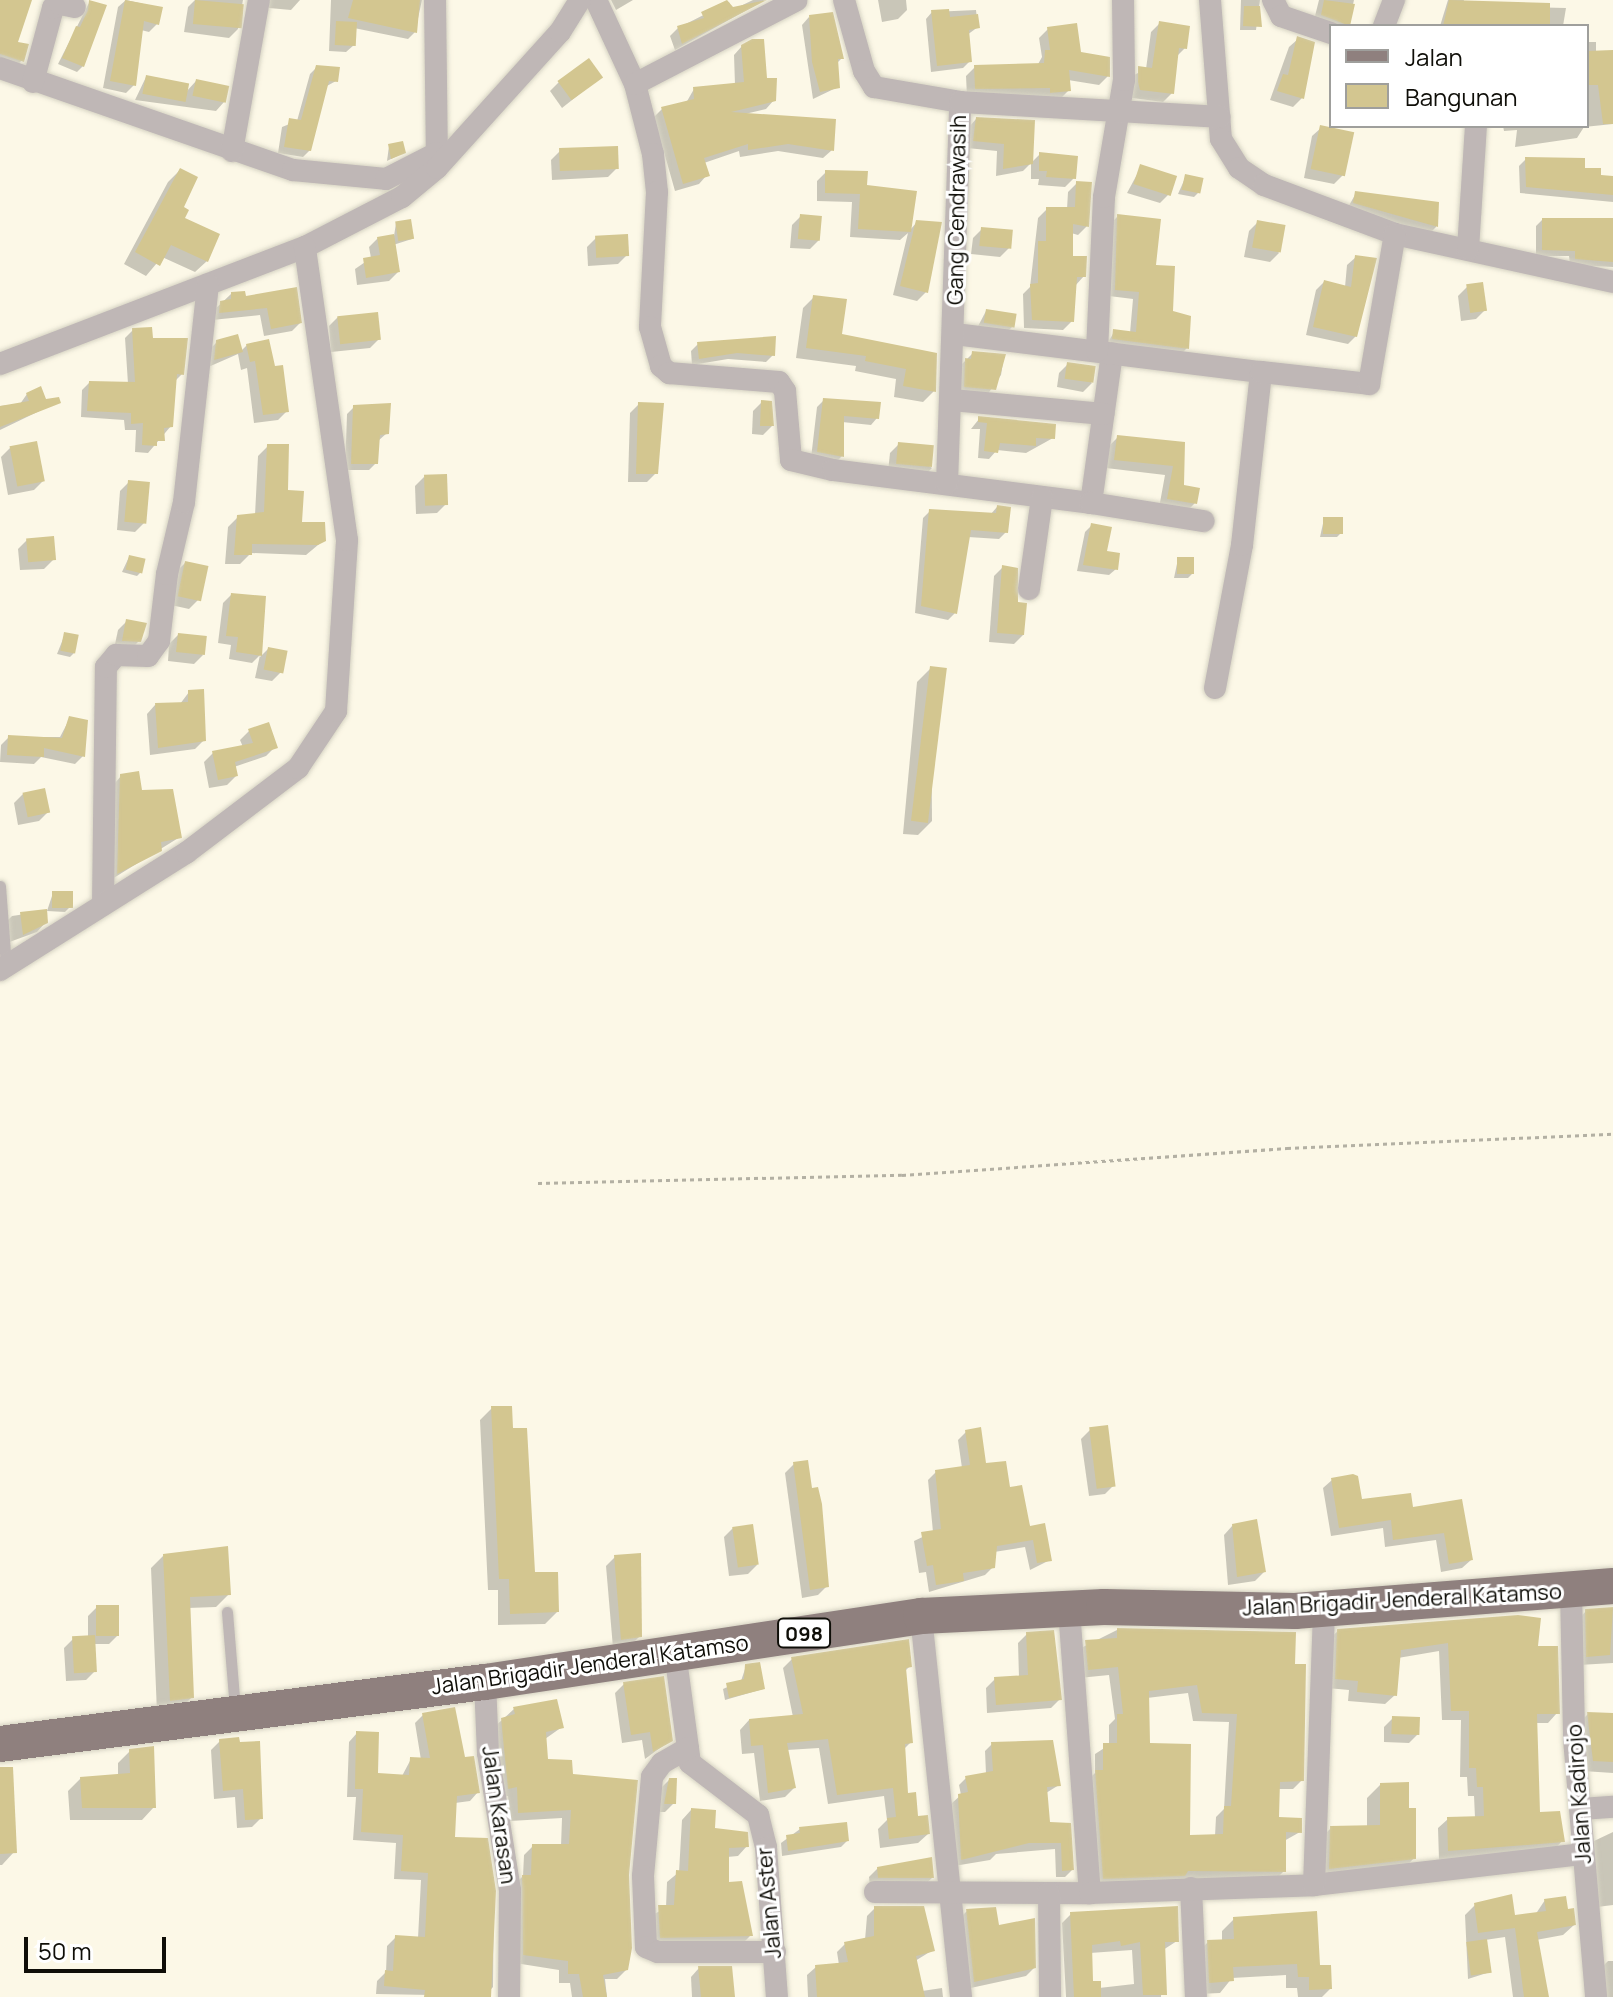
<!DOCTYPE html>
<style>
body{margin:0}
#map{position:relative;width:1613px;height:1997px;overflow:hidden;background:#fcf8e7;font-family:Manrope,sans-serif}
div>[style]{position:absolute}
.shadow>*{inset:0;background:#0003}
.building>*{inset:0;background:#d3c690;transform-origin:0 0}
.path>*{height:3px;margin-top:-1.5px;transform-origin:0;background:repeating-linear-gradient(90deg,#b3b0a3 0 4px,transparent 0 8px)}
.roads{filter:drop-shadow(0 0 2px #d6d3c3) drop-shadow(0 0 2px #d6d3c3)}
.service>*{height:11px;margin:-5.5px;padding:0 5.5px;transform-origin:5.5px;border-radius:5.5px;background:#bfb7b6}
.minor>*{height:22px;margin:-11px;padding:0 11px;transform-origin:11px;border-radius:11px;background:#bfb7b6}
.primary>*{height:36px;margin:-18px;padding:0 18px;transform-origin:18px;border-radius:18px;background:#8f807e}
span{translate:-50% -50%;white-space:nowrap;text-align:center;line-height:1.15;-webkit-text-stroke:6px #fff;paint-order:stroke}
.shield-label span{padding:2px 6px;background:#fff;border:2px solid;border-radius:6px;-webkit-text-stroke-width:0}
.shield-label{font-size:20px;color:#0f0e08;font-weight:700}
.street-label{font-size:22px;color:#0f0e08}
.legend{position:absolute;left:1329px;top:24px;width:260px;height:104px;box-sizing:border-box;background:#fff;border:2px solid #9f9f9c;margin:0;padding:10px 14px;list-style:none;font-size:24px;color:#0f0e08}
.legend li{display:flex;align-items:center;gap:16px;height:40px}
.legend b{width:40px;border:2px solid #9f9f9c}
.scale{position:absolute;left:24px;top:1937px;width:142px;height:36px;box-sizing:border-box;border:4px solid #0f0e08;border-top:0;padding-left:10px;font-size:24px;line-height:28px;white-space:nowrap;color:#0f0e08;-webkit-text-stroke:6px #fff;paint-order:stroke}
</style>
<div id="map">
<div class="shadow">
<div style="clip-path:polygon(0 0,30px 0,16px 43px,22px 60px,15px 68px,0 64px)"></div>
<div style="clip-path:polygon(126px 0,161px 8px,157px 24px,149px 32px,141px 30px,134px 85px,126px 93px,103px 88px,118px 7px)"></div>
<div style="clip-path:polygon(195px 0,243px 0,238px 29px,229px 38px,184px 32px,188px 7px)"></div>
<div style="clip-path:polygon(269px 0,300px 0,291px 10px,269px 8px)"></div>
<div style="clip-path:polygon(331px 0,422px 0,415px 32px,408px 39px,354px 28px,354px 45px,346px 52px,329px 51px)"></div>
<div style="clip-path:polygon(611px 0,633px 0,616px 10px)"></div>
<div style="clip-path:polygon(753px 0,765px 0,675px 50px,670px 36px,678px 28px,729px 2px,732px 10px)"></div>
<div style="clip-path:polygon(878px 0,906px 0,907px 10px,898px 19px,882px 22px)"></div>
<div style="clip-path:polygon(1241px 0,1260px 0,1256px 30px,1240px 30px)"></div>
<div style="clip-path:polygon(1319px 0,1354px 0,1348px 26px,1313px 24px)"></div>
<div style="clip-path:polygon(1448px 0,1464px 0,1456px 26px,1440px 26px)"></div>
<div style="clip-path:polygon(90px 1px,83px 66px,77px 72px,58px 64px)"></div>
<div style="clip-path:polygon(1489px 6px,1566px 8px,1563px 26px,1484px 26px)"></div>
<div style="clip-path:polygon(976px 10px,978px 27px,967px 35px,970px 61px,963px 68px,931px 72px,926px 19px,932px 12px)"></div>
<div style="clip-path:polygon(809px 17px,842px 58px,836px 64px,838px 87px,813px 99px,802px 25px)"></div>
<div style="clip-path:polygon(1160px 23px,1185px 48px,1176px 57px,1172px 93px,1163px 102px,1132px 98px,1130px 77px,1146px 69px,1151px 32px)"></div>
<div style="clip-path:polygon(1048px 29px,1108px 76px,1099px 85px,1068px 80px,1069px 90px,1060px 99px,967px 97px,966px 76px,975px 67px,1037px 66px,1042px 57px,1039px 38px)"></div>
<div style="clip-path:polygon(1298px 39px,1302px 98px,1293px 107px,1270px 100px,1289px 47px)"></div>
<div style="clip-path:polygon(1587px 42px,1596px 42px,1596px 52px,1613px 52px,1613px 124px,1584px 127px,1577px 138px,1515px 147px,1517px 130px,1504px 131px,1503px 126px,1587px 126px)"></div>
<div style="clip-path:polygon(742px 46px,774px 100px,766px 109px,745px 114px,832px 150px,823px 158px,778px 151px,740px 157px,739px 151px,704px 163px,707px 175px,699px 184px,675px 191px,654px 117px,662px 109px,686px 103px,694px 89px,735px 85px,734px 55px)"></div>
<div style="clip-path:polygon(317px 67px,336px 81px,325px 87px,310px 150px,303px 157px,278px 153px,282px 127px,297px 121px,310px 74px)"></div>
<div style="clip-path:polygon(146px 77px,186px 92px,196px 81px,224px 102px,216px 111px,135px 100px)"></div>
<div style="clip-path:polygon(601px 77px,562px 108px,550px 91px,559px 82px)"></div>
<div style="clip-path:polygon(976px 119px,1033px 122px,1031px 163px,1040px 154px,1076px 157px,1074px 178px,1065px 187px,1038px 185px,1039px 179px,1031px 179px,1031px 163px,1023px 171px,996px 176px,997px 151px,967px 148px,969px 127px)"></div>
<div style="clip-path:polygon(1321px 128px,1343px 175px,1334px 184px,1304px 178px,1312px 136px)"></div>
<div style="clip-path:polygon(389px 146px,403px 153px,387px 161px)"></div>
<div style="clip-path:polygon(560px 151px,617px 168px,608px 177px,552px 180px,551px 160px)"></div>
<div style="clip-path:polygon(1526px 159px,1613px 178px,1613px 202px,1520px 193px,1519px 166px)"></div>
<div style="clip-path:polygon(1141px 167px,1169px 194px,1160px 203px,1127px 193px)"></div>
<div style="clip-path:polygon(180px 170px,182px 219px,207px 261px,195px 272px,162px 257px,146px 276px,124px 264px,168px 182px)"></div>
<div style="clip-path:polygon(826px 172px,865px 187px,910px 230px,917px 222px,926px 292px,917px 301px,893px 295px,908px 233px,900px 240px,850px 237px,852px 202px,817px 201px,817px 181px)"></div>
<div style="clip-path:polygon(1186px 176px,1198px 193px,1194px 197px,1178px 194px)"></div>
<div style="clip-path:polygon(1077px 183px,1087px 226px,1078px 235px,1071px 233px,1071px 258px,1084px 276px,1075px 286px,1072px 321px,1063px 330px,1024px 328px,1023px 294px,1030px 287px,1038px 218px,1047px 209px,1067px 209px,1068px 192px)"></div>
<div style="clip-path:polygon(1356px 193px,1437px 204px,1436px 227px,1429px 234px,1346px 211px)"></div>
<div style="clip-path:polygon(801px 216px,819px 240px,810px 249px,790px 248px,792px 225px)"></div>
<div style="clip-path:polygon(1118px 216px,1154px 267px,1187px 348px,1180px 355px,1106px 346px,1114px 332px,1130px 333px,1133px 299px,1109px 296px,1111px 223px)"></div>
<div style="clip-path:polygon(1542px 220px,1613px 220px,1613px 267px,1570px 265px,1569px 256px,1536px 256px,1536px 226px)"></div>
<div style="clip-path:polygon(1258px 222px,1279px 253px,1270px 262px,1244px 257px,1249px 231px)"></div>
<div style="clip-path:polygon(396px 223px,412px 239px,393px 245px,398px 272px,389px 281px,357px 285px,355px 269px,371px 258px,369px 247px,378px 238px,394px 236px)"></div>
<div style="clip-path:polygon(982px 229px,1009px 248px,1000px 257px,971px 254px,973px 238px)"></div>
<div style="clip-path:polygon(596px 238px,627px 255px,618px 264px,588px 266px,587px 247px)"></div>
<div style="clip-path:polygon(1356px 257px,1356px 336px,1348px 344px,1306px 335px,1316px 290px,1324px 282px,1345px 287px,1347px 265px)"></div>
<div style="clip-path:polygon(1467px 287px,1485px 310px,1476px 319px,1461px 321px,1458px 296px)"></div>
<div style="clip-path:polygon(295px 290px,300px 323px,292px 331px,264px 336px,260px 315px,212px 320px,213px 311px,231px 294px,244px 299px)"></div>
<div style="clip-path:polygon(814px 297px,840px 336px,935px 355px,934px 391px,923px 402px,894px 397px,896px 379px,855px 371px,856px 366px,796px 358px,803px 308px)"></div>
<div style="clip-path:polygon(986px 311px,1013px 326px,1004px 335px,975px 332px)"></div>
<div style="clip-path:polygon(338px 317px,379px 339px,370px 348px,331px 352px,329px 326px)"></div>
<div style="clip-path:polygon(133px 330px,182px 374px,175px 381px,171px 426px,148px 453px,135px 452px,136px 430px,125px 430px,124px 420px,81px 417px,82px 390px,89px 383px,128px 384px,125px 338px)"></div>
<div style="clip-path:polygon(217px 342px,241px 351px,247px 345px,287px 411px,278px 420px,254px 423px,247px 368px,241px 370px,238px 354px,206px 368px,208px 351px)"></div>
<div style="clip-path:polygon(698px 344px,773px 355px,766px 362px,728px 359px,692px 365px,691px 351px)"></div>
<div style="clip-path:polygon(973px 353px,1004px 356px,1001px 375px,985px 398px,956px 395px,957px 369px)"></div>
<div style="clip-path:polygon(1068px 364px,1092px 383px,1083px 392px,1057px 387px,1059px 373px)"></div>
<div style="clip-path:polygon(27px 394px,58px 402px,0 430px,0 406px,20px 404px)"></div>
<div style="clip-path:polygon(824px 400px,877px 418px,871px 425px,842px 422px,842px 456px,835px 463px,811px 458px,817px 407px)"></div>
<div style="clip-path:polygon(762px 402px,772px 426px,763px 435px,752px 434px,753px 411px)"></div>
<div style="clip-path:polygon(639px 404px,656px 473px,647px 482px,628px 482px,630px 413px)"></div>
<div style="clip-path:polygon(354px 407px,387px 433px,378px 441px,376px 463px,369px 470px,345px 470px,347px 414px)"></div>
<div style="clip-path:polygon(979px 419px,1053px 438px,1026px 453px,997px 450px,989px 459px,978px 458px,980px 429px,971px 429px)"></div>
<div style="clip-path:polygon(1118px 437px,1183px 444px,1182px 486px,1195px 503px,1186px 512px,1159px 508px,1165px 475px,1106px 468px,1109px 446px)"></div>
<div style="clip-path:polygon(899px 444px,932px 468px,923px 477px,888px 472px,890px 453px)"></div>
<div style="clip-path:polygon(268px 446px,300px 524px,324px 540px,306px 555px,251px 553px,240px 564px,225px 564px,228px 527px,238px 517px,255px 515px,258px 456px)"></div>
<div style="clip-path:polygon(10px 448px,43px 481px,34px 490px,8px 495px,1px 457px)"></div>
<div style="clip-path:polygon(424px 477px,446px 504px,437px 513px,416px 514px,415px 486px)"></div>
<div style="clip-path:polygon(129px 482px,144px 523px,135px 532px,117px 530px,120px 491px)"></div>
<div style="clip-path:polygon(997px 507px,1006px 532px,999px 539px,968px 537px,955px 613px,948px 620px,915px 613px,923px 518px,930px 511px,990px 515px)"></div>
<div style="clip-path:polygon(1324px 519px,1341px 533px,1337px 537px,1320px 537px)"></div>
<div style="clip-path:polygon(1092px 525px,1116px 569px,1109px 575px,1077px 571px,1085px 532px)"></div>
<div style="clip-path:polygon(27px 540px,53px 560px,44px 569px,20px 570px,18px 549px)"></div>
<div style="clip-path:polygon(129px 557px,141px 572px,137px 576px,122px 572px)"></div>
<div style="clip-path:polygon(1178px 559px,1192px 574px,1188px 578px,1174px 578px)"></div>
<div style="clip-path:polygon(185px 563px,198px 600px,189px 609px,171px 605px,176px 572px)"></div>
<div style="clip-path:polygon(1002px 568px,1023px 635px,1014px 644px,989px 642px,994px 576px)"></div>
<div style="clip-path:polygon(231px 595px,264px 598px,260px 657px,268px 649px,281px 672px,272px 681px,255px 678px,260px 655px,252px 663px,229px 659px,231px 645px,218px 643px,223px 603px)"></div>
<div style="clip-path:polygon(127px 621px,139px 641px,130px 650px,114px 649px,118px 630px)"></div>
<div style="clip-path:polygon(65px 634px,74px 653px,70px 657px,57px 654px)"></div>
<div style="clip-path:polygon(178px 635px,203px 655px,194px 664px,168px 661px,169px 644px)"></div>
<div style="clip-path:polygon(931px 668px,932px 821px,918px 835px,903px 834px,917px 682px)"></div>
<div style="clip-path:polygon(189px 692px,204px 740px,195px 749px,150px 755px,147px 714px,155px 705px,180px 704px)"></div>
<div style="clip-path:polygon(70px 718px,83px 756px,75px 764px,41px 757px,34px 764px,0 762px,1px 745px,9px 737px,60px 737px)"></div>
<div style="clip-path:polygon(249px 731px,275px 747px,266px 756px,234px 767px,236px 776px,227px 785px,209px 788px,204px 762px,213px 753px,243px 747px,240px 740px)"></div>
<div style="clip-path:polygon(121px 776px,180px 837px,112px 879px,115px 783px)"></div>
<div style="clip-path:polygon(23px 794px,48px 812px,39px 821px,18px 825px,14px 803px)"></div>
<div style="clip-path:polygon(53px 893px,69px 908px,65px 912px,47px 911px)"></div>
<div style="clip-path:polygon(45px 911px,46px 922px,37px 932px,4px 944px,3px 925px,12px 916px)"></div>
<div style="clip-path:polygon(492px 1408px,533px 1574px,557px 1612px,545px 1624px,498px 1625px,498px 1590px,488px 1590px,480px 1420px)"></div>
<div style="clip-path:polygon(1090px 1430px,1114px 1485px,1105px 1494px,1089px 1496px,1081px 1439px)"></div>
<div style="clip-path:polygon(966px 1432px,986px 1467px,1009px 1490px,1050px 1560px,1030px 1570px,1025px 1547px,994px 1552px,993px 1567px,985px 1575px,929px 1592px,926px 1572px,919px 1573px,914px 1541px,933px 1532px,928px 1480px,936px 1472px,962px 1468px,958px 1440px)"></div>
<div style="clip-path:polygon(794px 1464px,827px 1586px,818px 1595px,802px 1598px,785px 1473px)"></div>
<div style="clip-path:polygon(1332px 1480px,1360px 1501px,1412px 1509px,1461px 1501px,1471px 1560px,1462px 1568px,1441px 1572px,1436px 1540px,1385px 1547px,1383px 1528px,1331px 1536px,1323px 1488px)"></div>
<div style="clip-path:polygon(1233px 1525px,1264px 1572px,1255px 1581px,1228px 1585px,1224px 1535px)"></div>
<div style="clip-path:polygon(733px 1528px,757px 1565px,748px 1574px,729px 1576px,724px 1537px)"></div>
<div style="clip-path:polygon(164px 1555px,229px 1594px,216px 1607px,188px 1608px,192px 1697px,179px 1710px,157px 1713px,151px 1568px)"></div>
<div style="clip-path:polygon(615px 1557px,640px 1636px,631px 1645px,613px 1648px,606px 1566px)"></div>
<div style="clip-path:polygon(97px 1607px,118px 1635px,109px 1644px,94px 1644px,95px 1671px,86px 1680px,66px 1681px,64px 1648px,73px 1639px,88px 1638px,88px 1616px)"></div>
<div style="clip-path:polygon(1613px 1608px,1613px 1663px,1579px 1665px,1578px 1620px,1586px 1611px)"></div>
<div style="clip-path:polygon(evenodd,1117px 1630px,1293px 1665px,1302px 1780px,1293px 1789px,1278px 1789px,1276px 1819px,1300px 1832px,1284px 1841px,1284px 1871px,1275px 1880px,1095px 1886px,1087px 1781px,1095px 1773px,1095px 1754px,1109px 1745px,1109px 1725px,1115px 1719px,1109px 1675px,1079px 1678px,1077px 1650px,1117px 1630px,1188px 1693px,1193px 1721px,1229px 1722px,1224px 1809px,1216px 1817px,1215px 1836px,1188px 1837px,1148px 1745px,1147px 1698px,1188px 1693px)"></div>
<div style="clip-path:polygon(1338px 1631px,1536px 1648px,1557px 1713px,1548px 1723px,1535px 1723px,1538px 1814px,1562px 1841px,1553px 1851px,1439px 1860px,1438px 1828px,1448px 1819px,1475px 1818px,1474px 1796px,1468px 1796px,1467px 1777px,1460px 1777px,1461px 1720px,1442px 1720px,1439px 1651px,1398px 1658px,1395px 1695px,1385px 1704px,1348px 1701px,1349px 1690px,1327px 1688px,1328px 1640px)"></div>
<div style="clip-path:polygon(1027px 1634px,1060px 1699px,1051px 1708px,987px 1713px,986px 1688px,995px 1679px,1019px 1678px,1018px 1643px)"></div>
<div style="clip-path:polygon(792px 1659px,910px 1666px,904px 1672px,911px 1742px,903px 1750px,906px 1795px,928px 1834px,918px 1843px,880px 1848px,878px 1829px,887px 1820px,884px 1796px,828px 1804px,819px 1748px,787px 1750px,794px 1788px,785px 1797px,760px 1801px,754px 1753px,742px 1754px,740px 1730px,749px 1720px,793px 1717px,783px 1668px)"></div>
<div style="clip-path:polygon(746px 1666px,763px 1689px,725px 1700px,723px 1689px,741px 1681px)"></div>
<div style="clip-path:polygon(624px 1684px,671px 1740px,645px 1759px,642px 1740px,622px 1743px,615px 1693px)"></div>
<div style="clip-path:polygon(514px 1709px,562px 1727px,545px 1739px,546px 1761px,571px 1776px,627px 1875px,626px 1970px,617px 1979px,605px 1979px,607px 1997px,572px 1997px,570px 1983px,559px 1983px,559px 1970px,515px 1963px,513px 1886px,523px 1876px,524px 1855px,533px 1846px,561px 1846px,562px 1818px,510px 1821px,508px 1796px,499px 1797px,492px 1729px)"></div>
<div style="clip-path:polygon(1588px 1714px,1613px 1715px,1613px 1773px,1583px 1771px,1578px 1724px)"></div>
<div style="clip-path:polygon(423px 1715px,464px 1759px,478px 1792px,470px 1801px,455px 1803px,453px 1838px,494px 1891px,493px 1987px,485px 1996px,376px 1994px,377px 1981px,386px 1972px,387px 1946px,396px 1937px,418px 1938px,421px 1880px,394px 1879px,396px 1843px,353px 1840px,356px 1797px,347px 1797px,349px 1742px,357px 1733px,376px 1775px,402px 1776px,411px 1759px,421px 1760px,415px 1723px)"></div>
<div style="clip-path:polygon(1393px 1718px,1418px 1734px,1409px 1743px,1384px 1742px,1384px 1727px)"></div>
<div style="clip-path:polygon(220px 1741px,258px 1743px,261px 1818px,252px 1827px,237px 1828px,235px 1797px,214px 1799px,211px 1750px)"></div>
<div style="clip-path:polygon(992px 1744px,1059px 1785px,1046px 1793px,1048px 1824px,1069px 1825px,1072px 1870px,1065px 1877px,1056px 1877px,1055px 1849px,996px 1854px,990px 1860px,954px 1866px,952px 1803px,961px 1795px,959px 1785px,966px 1778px,986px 1774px,985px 1751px)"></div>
<div style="clip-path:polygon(130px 1751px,154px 1807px,142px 1820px,70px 1820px,68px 1791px,81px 1778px,118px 1776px,118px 1763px)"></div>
<div style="clip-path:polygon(0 1780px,14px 1852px,2px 1865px,0 1865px)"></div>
<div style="clip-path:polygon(669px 1780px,674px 1803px,665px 1812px,656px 1812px,660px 1789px)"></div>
<div style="clip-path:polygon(1380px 1785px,1414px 1858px,1401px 1872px,1317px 1881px,1318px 1841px,1331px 1828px,1367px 1827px,1367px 1798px)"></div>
<div style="clip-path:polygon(691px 1810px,713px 1830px,747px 1846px,738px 1856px,727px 1857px,727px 1884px,750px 1936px,741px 1945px,651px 1946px,650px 1917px,666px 1907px,667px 1882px,679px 1872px,682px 1820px)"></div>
<div style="clip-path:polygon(800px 1829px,847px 1841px,841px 1847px,782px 1856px,781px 1843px)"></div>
<div style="clip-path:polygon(1613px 1832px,1613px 1905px,1597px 1907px,1594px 1841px)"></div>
<div style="clip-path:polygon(878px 1868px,932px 1878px,923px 1886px,870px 1886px,869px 1877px)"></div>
<div style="clip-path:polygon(1510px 1896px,1513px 1917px,1535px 1915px,1545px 1900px,1566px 1911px,1574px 1925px,1563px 1935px,1536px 1940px,1546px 1997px,1513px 1997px,1505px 1937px,1485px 1940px,1490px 1972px,1468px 1979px,1465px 1915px,1475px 1905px)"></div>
<div style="clip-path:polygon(875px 1908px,933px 1950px,915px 1961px,922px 1991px,942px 1988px,943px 1997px,808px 1997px,807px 1975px,816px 1967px,839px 1965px,837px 1952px,845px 1944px,865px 1940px,867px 1916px)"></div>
<div style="clip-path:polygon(967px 1911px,998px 1927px,1034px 1968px,1026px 1976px,966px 1989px,959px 1919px)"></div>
<div style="clip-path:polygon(evenodd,1071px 1914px,1177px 1941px,1163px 1950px,1161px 1997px,1066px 1997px,1062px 1923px,1071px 1914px,1132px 1950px,1134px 1984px,1099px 1988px,1091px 1983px,1090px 1953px,1132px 1950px)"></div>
<div style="clip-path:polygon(1234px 1919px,1318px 1967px,1330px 1989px,1322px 1997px,1298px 1997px,1297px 1988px,1286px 1988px,1286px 1975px,1232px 1978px,1220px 1993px,1198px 1994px,1196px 1954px,1208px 1942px,1222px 1942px,1222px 1931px)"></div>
<div style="clip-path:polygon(1608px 1961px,1613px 1961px,1613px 1997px,1604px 1997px,1602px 1967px)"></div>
<div style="clip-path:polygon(699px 1968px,734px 1997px,692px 1997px,691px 1977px)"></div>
</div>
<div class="building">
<div style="clip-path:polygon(0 0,32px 0,18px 42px,29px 44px,24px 62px,0 54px)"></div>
<div style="clip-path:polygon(89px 0,107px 5px,84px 67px,62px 58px,76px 26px,80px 27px,88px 10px)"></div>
<div style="clip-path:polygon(125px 0,163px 7px,159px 25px,144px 21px,136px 86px,110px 81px)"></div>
<div style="left:195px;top:0;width:49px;height:24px;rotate:5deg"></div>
<div style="clip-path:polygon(353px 0,420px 0,417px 33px,348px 18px)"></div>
<div style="clip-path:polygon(727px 0,733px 7px,767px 0,682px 44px,677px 26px,704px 18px,701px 12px)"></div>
<div style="clip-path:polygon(1324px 0,1355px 4px,1350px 26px,1321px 15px)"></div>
<div style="clip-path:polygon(1449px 0,1550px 3px,1550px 26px,1443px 26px)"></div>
<div style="clip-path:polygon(1244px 6px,1260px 6px,1262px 27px,1243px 26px)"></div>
<div style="clip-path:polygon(949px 9px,950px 17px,978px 14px,980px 28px,969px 30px,972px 62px,937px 66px,931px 10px)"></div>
<div style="clip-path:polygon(833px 12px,844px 59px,838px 59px,840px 88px,820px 92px,812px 62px,809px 15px)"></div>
<div style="left:336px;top:21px;width:21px;height:24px;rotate:3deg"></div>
<div style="clip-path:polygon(1159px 21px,1190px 26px,1187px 49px,1179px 48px,1174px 94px,1140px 90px,1138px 82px,1138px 66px,1152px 68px)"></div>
<div style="clip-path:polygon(1077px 23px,1081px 52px,1110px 57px,1110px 77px,1069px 70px,1071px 91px,1050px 93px,1050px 88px,975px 89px,974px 65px,1044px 63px,1045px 50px,1050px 50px,1047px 27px)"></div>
<div style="clip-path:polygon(1297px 36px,1315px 42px,1304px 99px,1277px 91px,1283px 74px,1288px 75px)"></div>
<div style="clip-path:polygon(752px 39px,764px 39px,767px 78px,777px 78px,776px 101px,731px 112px,836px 119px,834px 151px,788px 144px,748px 150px,748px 144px,704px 158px,710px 176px,683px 184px,661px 107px,694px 99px,693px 87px,744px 82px,741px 45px)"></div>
<div style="clip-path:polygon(1613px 50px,1613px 124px,1603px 124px,1598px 85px,1587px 85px,1587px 51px)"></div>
<div style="left:589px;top:58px;width:24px;height:39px;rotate:54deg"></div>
<div style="clip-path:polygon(316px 65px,340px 67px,338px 82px,329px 81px,311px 151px,284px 147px,289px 118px,301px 120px)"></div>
<div style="left:146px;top:75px;width:44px;height:19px;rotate:11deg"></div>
<div style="left:196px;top:79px;width:34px;height:17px;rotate:12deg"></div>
<div style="clip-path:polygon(976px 117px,1035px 120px,1033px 164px,1003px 169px,1004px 144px,973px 141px)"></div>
<div style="left:1320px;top:125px;width:35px;height:45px;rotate:12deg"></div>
<div style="clip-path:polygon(403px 141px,406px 153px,391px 159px,388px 144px)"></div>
<div style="left:618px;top:146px;width:23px;height:59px;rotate:88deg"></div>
<div style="clip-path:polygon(1039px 152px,1078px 156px,1076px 179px,1046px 177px,1047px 171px,1039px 171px)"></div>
<div style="clip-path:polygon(1525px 157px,1585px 158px,1585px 168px,1601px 168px,1601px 175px,1613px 176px,1613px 195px,1526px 187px)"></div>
<div style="left:1140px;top:164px;width:39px;height:21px;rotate:18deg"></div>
<div style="clip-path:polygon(180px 168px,198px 177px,184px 207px,189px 210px,185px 218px,220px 234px,208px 262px,171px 245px,160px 266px,135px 252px)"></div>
<div style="clip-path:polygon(825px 170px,868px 171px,867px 185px,917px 191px,911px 232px,858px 229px,860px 194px,825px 193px)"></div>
<div style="left:1185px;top:174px;width:19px;height:16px;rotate:12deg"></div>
<div style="clip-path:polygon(1076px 181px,1092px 182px,1089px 227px,1073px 224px,1073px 256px,1087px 256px,1086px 277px,1077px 277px,1074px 322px,1032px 320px,1030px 284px,1038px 283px,1038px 241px,1046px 241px,1046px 207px,1075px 207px)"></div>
<div style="clip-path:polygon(1355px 191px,1439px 202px,1438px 227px,1353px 203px)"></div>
<div style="left:800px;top:214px;width:22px;height:25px;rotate:5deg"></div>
<div style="clip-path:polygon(1117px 214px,1161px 219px,1156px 265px,1175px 266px,1173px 311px,1191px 316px,1189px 349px,1112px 339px,1113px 329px,1136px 332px,1139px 292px,1115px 290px)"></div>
<div style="clip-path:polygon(1542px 218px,1613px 218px,1613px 262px,1575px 259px,1575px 251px,1542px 250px)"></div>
<div style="left:411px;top:219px;width:20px;height:16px;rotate:81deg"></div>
<div style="clip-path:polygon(916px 220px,942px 222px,928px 293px,900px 286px)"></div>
<div style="left:1257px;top:220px;width:29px;height:28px;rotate:10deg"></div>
<div style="left:981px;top:227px;width:32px;height:19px;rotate:5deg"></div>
<div style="clip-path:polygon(394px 234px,400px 272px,366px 278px,363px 258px,380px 255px,377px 237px)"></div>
<div style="left:628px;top:234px;width:22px;height:33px;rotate:87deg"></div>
<div style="clip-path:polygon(1355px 255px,1377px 258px,1357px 337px,1313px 327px,1324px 280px,1351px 287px)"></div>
<div style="left:1483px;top:282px;width:29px;height:17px;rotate:82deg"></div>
<div style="clip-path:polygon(297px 287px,302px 323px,271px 329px,267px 308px,219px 313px,220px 301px,231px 299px,231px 292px,245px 291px,246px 296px)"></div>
<div style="clip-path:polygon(813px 295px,847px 299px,842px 334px,937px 353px,936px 392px,903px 386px,906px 369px,865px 361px,866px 356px,806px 348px)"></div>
<div style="left:986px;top:309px;width:31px;height:14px;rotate:9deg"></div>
<div style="left:378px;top:312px;width:28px;height:41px;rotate:84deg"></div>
<div style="clip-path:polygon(152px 327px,153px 338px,188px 338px,184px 375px,177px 374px,173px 427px,164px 428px,165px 441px,157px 441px,157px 446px,142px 445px,143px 423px,131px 424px,131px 413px,87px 411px,89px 381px,135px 382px,132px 328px)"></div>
<div style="clip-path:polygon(238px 334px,243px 352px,214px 360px,216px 340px)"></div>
<div style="clip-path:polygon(776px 336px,775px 356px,737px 353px,699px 359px,697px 342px)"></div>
<div style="clip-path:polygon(269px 339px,275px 366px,283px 365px,289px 412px,263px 415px,255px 361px,250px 362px,246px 344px)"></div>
<div style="clip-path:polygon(972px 351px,1006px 354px,996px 390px,964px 387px,965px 358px,971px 359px)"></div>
<div style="left:1067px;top:362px;width:29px;height:17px;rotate:8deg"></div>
<div style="clip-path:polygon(41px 386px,46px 399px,59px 397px,61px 403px,0 427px,0 406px,29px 401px,26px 393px)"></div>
<div style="clip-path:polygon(823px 398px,881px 402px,879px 419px,844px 416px,844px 457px,817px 452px)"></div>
<div style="clip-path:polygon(761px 400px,772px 401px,774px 426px,760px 426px)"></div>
<div style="clip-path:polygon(638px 402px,664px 403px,658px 474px,636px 474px)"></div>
<div style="clip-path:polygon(391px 403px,389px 434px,380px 435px,378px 464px,351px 464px,353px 405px)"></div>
<div style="clip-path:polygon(978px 416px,1056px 424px,1055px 439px,1036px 438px,1036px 446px,1000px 443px,998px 453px,984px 451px,987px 423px,978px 422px)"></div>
<div style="clip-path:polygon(1117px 435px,1185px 442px,1184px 485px,1200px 488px,1197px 504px,1167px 499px,1173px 466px,1114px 460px)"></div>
<div style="left:37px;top:441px;width:41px;height:28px;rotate:79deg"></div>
<div style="left:898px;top:442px;width:36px;height:22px;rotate:5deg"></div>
<div style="clip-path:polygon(267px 444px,289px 444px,288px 490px,304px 491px,302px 522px,325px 522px,326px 541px,318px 545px,252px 544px,252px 555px,234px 555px,237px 515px,264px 512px)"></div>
<div style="left:447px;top:474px;width:31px;height:23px;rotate:88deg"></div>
<div style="left:128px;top:480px;width:22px;height:42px;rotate:5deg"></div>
<div style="clip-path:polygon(997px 505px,1011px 507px,1008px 533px,971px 530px,957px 614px,921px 606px,929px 509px,996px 513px)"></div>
<div style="left:1323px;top:517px;width:20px;height:17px"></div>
<div style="clip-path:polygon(1091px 523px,1112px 527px,1107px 551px,1120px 553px,1118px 570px,1083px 565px)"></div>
<div style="left:54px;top:536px;width:24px;height:28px;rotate:85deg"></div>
<div style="left:129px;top:555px;width:17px;height:15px;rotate:13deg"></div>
<div style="left:1177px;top:557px;width:17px;height:17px"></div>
<div style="left:185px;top:561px;width:24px;height:36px;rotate:12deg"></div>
<div style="clip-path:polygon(1002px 565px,1018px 568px,1018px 602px,1027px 603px,1024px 635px,997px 633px)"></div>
<div style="clip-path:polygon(231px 593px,266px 596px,262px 656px,236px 652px,238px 637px,226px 636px)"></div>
<div style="clip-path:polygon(126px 619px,147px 623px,141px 642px,122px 641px)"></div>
<div style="left:64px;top:632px;width:15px;height:19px;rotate:11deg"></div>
<div style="left:178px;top:633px;width:29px;height:19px;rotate:6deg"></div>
<div style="left:268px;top:647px;width:20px;height:23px;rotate:11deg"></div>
<div style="left:930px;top:666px;width:17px;height:156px;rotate:7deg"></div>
<div style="clip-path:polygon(204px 689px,206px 741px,158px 748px,155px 703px,188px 702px,188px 690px)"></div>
<div style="clip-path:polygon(69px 716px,88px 720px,85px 757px,44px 748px,44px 757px,7px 755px,8px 735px,62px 738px)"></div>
<div style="clip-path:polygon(269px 722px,278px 748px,235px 762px,238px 776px,218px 780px,212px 751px,253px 743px,248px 729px)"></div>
<div style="clip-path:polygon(139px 771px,142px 790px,173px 789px,182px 838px,161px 842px,162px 851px,117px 874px,120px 774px)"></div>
<div style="left:45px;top:788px;width:25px;height:23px;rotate:78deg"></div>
<div style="left:52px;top:891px;width:21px;height:17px"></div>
<div style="clip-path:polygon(47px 909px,48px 923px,23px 935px,20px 912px)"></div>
<div style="clip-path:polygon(491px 1406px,512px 1406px,513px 1428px,527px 1428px,535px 1572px,558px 1572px,559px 1612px,510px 1614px,509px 1579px,499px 1579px)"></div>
<div style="left:1108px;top:1425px;width:62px;height:19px;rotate:83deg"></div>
<div style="clip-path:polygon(981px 1427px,986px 1463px,1006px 1461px,1010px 1487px,1022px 1485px,1030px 1526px,1045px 1523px,1052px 1561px,1037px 1563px,1033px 1540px,997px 1546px,995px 1568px,963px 1573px,964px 1581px,936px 1585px,933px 1565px,927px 1566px,921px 1532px,941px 1529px,935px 1470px,970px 1465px,965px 1430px)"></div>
<div style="clip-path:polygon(808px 1460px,812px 1488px,818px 1487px,822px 1504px,829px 1587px,810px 1590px,793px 1462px)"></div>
<div style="clip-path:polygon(1353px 1474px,1358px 1476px,1362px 1499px,1411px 1493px,1413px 1507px,1462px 1499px,1473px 1560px,1449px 1564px,1444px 1533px,1393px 1540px,1391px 1520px,1339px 1528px,1331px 1478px)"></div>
<div style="clip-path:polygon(1257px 1519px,1266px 1572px,1237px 1577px,1232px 1524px)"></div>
<div style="left:753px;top:1524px;width:41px;height:21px;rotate:82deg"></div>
<div style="clip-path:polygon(228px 1546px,231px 1595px,190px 1597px,194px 1698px,170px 1701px,163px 1554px)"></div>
<div style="clip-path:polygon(641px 1553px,642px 1637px,621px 1640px,614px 1555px)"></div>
<div style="left:96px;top:1605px;width:23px;height:31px"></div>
<div style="clip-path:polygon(1613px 1607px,1610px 1655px,1586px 1657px,1585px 1609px)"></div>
<div style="clip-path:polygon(1518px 1615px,1541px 1618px,1538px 1646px,1558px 1646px,1560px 1714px,1537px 1714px,1540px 1812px,1560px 1811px,1565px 1842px,1448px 1851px,1447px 1817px,1484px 1816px,1483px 1787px,1477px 1787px,1476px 1768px,1469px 1768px,1469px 1711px,1451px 1711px,1448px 1643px,1401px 1650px,1397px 1696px,1357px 1692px,1358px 1681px,1335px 1679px,1337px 1629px)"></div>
<div style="clip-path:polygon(evenodd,1117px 1628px,1296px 1632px,1295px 1664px,1306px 1664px,1304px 1781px,1280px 1782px,1279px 1817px,1302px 1818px,1302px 1833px,1286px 1832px,1286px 1872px,1188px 1871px,1185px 1876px,1103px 1879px,1095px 1770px,1103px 1770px,1103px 1743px,1117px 1743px,1117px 1714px,1123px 1714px,1118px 1667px,1088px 1670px,1085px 1640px,1117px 1638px,1117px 1628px,1197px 1685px,1202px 1713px,1237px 1714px,1231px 1806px,1224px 1806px,1223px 1834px,1190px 1835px,1191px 1744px,1150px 1743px,1149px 1691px,1197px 1685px)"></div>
<div style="clip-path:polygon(1054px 1630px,1062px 1700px,996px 1705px,994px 1677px,1028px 1675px,1026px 1632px)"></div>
<div style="left:95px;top:1635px;width:37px;height:23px;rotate:87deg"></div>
<div style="clip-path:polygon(909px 1639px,912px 1667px,906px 1668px,913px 1743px,905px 1744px,908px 1793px,916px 1792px,918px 1816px,928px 1815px,930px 1834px,889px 1839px,887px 1818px,896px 1817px,893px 1788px,837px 1795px,828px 1739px,787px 1743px,796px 1788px,768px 1793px,763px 1745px,751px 1746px,749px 1719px,803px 1714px,791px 1657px)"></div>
<div style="clip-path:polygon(760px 1662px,765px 1689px,729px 1698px,726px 1683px,744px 1679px,745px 1664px)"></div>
<div style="clip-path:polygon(664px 1676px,673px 1741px,653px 1752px,650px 1732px,631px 1735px,623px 1682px)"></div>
<div style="clip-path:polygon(557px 1699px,564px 1728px,546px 1732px,548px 1759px,572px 1760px,573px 1774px,638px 1780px,629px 1875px,632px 1948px,628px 1970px,603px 1975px,607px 1997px,583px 1997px,579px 1974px,568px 1974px,568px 1961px,523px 1955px,522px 1875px,531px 1875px,532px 1844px,569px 1844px,571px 1810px,518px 1813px,517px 1787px,508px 1789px,501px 1718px,515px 1714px,513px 1707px)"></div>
<div style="clip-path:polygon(455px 1707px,465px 1757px,474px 1756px,480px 1793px,457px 1796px,455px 1837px,488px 1838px,496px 1891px,491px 1997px,424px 1997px,425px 1990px,384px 1986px,385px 1970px,393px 1971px,395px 1935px,425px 1937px,428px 1873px,401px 1871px,403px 1835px,361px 1832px,363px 1789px,355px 1789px,356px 1731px,379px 1732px,378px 1773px,409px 1775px,410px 1757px,430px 1758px,422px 1713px)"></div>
<div style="clip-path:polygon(1587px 1712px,1613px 1713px,1613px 1762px,1593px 1761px)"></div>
<div style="left:1392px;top:1716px;width:28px;height:18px;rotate:2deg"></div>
<div style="clip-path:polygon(239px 1737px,240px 1742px,260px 1741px,263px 1819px,245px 1820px,243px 1789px,223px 1791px,219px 1739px)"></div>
<div style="clip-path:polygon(1053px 1740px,1061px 1786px,1047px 1787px,1050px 1822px,1071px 1823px,1074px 1870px,1062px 1871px,1061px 1843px,1029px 1843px,961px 1860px,958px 1794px,968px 1792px,965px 1776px,993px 1771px,991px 1742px)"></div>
<div style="clip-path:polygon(154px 1746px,156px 1808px,82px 1808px,80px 1777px,130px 1773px,129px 1749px)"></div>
<div style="clip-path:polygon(0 1767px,13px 1767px,17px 1853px,0 1854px)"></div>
<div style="clip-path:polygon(669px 1778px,677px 1778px,676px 1804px,664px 1804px)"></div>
<div style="clip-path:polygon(1409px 1782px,1409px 1808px,1416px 1808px,1416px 1859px,1329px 1869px,1330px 1826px,1380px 1825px,1380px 1783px)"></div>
<div style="clip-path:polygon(691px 1808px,716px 1810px,715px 1828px,748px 1832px,749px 1847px,729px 1848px,729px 1882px,742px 1881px,753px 1936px,660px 1938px,658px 1905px,674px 1905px,676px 1870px,688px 1871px)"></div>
<div style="clip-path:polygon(847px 1822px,849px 1841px,788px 1851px,786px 1835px,800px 1833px,799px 1827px)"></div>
<div style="clip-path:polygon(932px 1857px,934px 1878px,878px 1878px,877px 1867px)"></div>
<div style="clip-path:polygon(1512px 1894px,1515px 1915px,1546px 1911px,1544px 1899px,1566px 1896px,1568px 1909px,1574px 1908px,1576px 1925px,1537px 1932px,1549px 1997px,1524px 1997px,1515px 1928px,1478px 1933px,1474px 1903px)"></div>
<div style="clip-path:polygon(874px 1906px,924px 1906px,935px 1951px,916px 1956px,925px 1997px,817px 1997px,815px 1965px,848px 1962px,844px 1942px,874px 1936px)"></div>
<div style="clip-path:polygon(1178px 1906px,1179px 1942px,1165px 1942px,1167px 1995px,1143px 1995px,1140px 1942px,1121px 1946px,1120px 1941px,1092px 1945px,1093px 1981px,1101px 1981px,1101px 1997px,1074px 1997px,1070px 1912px)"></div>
<div style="clip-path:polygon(996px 1907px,999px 1925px,1035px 1918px,1036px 1968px,974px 1982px,966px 1909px)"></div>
<div style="clip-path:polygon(1317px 1911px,1320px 1965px,1331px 1965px,1332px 1989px,1309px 1990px,1309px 1977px,1298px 1977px,1297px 1964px,1233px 1967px,1234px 1981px,1209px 1983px,1207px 1940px,1234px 1939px,1233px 1917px)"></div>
<div style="left:1487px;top:1939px;width:34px;height:21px;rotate:82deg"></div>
<div style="clip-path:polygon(698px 1966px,732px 1966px,735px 1997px,701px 1997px)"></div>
</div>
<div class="path">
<div style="left:538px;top:1183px;width:364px;rotate:-1.3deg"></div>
<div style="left:902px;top:1175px;width:386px;rotate:-4deg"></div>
<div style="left:1287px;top:1148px;width:326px;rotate:-2.5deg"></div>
</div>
<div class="roads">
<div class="service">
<div style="left:0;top:886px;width:79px;rotate:85.7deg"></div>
<div style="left:227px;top:1612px;width:97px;rotate:85.3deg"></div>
</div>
<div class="minor">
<div style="left:435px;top:0;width:166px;rotate:89.3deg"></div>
<div style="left:596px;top:0;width:93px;rotate:65.1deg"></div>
<div style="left:635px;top:84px;width:72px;rotate:75.6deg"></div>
<div style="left:653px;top:154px;width:38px;rotate:84deg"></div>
<div style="left:657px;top:192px;width:135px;rotate:93deg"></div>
<div style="left:650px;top:327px;width:41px;rotate:74.2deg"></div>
<div style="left:661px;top:366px;width:11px;rotate:41deg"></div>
<div style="left:669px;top:373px;width:110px;rotate:4.7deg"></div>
<div style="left:779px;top:382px;width:11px;rotate:56deg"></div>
<div style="left:785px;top:391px;width:69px;rotate:85deg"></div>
<div style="left:791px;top:460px;width:43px;rotate:13.4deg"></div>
<div style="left:833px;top:470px;width:260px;rotate:7.3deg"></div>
<div style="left:1091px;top:503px;width:151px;rotate:-82deg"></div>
<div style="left:844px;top:0;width:74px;rotate:74.3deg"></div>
<div style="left:864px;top:71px;width:19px;rotate:58deg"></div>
<div style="left:874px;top:87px;width:87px;rotate:9.9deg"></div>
<div style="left:1210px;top:0;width:139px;rotate:85.5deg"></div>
<div style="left:1221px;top:139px;width:34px;rotate:58deg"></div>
<div style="left:1239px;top:168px;width:30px;rotate:34deg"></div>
<div style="left:1264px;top:185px;width:140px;rotate:20.5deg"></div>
<div style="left:1395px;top:234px;width:223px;rotate:12.4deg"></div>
<div style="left:1273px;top:0;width:18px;rotate:63deg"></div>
<div style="left:1281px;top:16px;width:53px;rotate:18.8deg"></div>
<div style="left:1384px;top:26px;width:28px;rotate:-69deg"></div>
<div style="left:0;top:68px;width:310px;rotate:19.2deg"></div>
<div style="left:293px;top:170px;width:93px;rotate:5.5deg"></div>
<div style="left:386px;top:179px;width:57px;rotate:-27deg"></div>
<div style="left:33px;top:82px;width:77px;rotate:-74.9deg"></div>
<div style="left:53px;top:8px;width:8px;rotate:-30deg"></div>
<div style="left:60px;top:4px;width:15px;rotate:11deg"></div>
<div style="left:635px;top:84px;width:182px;rotate:-27.4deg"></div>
<div style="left:232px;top:151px;width:153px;rotate:-79.9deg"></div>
<div style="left:1468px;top:249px;width:123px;rotate:-86.3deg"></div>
<div style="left:955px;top:334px;width:308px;rotate:7.1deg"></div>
<div style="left:1097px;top:351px;width:154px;rotate:-87.4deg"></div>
<div style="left:1104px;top:197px;width:119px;rotate:-80.3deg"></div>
<div style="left:1124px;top:80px;width:80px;rotate:-90.7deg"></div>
<div style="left:0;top:364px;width:327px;rotate:-21deg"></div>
<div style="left:305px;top:247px;width:109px;rotate:-27.3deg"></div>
<div style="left:402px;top:197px;width:45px;rotate:-39.6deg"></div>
<div style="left:437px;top:168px;width:183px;rotate:-47.9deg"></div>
<div style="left:560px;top:32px;width:38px;rotate:-58deg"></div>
<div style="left:952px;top:400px;width:152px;rotate:5.3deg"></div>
<div style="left:947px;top:483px;width:381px;rotate:-88deg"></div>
<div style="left:960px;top:102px;width:260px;rotate:3.3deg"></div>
<div style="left:1091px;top:503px;width:114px;rotate:9.1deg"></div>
<div style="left:1029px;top:589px;width:92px;rotate:-81.9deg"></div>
<div style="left:1215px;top:688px;width:146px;rotate:-79.3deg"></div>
<div style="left:1242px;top:545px;width:174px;rotate:-83.7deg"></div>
<div style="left:1261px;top:372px;width:109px;rotate:6.3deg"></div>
<div style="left:1369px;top:384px;width:152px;rotate:-80.2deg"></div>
<div style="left:103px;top:905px;width:238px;rotate:-89.3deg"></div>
<div style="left:106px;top:667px;width:16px;rotate:-50deg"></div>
<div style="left:116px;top:655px;width:32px;rotate:2deg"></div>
<div style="left:148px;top:656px;width:19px;rotate:-54deg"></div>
<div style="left:159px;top:641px;width:67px;rotate:-83.2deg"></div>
<div style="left:167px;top:574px;width:74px;rotate:-76.7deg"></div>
<div style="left:184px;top:502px;width:219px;rotate:-83.7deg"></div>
<div style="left:0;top:970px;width:220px;rotate:-32.2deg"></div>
<div style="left:186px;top:853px;width:141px;rotate:-37.2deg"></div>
<div style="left:298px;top:768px;width:69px;rotate:-56.3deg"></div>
<div style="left:336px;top:711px;width:171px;rotate:-86.3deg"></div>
<div style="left:347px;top:540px;width:296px;rotate:-98.2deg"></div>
<div style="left:1571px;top:1590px;width:149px;rotate:88.8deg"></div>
<div style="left:1574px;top:1739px;width:259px;rotate:85.1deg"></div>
<div style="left:1069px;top:1609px;width:285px;rotate:85.8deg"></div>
<div style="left:921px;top:1616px;width:383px;rotate:84deg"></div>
<div style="left:675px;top:1652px;width:112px;rotate:82.3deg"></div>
<div style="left:690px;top:1763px;width:86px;rotate:37.4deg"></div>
<div style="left:758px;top:1815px;width:34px;rotate:76deg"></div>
<div style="left:766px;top:1848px;width:149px;rotate:85.8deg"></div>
<div style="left:485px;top:1682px;width:71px;rotate:87.6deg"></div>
<div style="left:488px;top:1753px;width:139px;rotate:80.9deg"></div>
<div style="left:510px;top:1890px;width:107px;rotate:90.5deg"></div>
<div style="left:688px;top:1748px;width:30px;rotate:150deg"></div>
<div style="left:662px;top:1763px;width:17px;rotate:126deg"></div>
<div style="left:652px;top:1777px;width:99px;rotate:95.2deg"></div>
<div style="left:643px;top:1876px;width:71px;rotate:87.6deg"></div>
<div style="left:646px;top:1947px;width:13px;rotate:23deg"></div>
<div style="left:658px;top:1952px;width:117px"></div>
<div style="left:1581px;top:1809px;width:32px;rotate:-4deg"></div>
<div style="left:1314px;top:1885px;width:271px;rotate:-6.6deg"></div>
<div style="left:1191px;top:1888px;width:109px;rotate:87.4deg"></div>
<div style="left:875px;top:1892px;width:215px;rotate:0.3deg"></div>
<div style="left:1090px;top:1893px;width:224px;rotate:-2deg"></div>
<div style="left:1314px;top:1885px;width:276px;rotate:-87.9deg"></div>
<div style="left:1049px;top:1893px;width:104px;rotate:89.4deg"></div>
</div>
<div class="primary">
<div style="left:0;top:1744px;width:489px;rotate:-7.3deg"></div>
<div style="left:485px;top:1682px;width:441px;rotate:-8.6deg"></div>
<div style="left:921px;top:1616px;width:183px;rotate:-2.8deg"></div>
<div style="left:1104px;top:1607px;width:191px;rotate:1.2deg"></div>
<div style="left:1295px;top:1611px;width:319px;rotate:-4.5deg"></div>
</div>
</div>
<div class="shield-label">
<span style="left:804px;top:1633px">098</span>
</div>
<div class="street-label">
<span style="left:957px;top:210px;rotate:-89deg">Gang Cendrawasih</span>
<span style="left:1402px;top:1600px;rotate:-3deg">Jalan Brigadir Jenderal Katamso</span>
<span style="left:590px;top:1665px;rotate:-8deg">Jalan Brigadir Jenderal Katamso</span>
<span style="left:1579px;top:1794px;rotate:-94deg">Jalan Kadirojo</span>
<span style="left:499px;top:1815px;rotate:82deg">Jalan Karasan</span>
<span style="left:769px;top:1903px;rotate:-95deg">Jalan Aster</span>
</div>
<ul class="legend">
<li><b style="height:10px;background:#8f807e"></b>Jalan</li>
<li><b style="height:22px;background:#d3c690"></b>Bangunan</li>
</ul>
<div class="scale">50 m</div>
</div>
